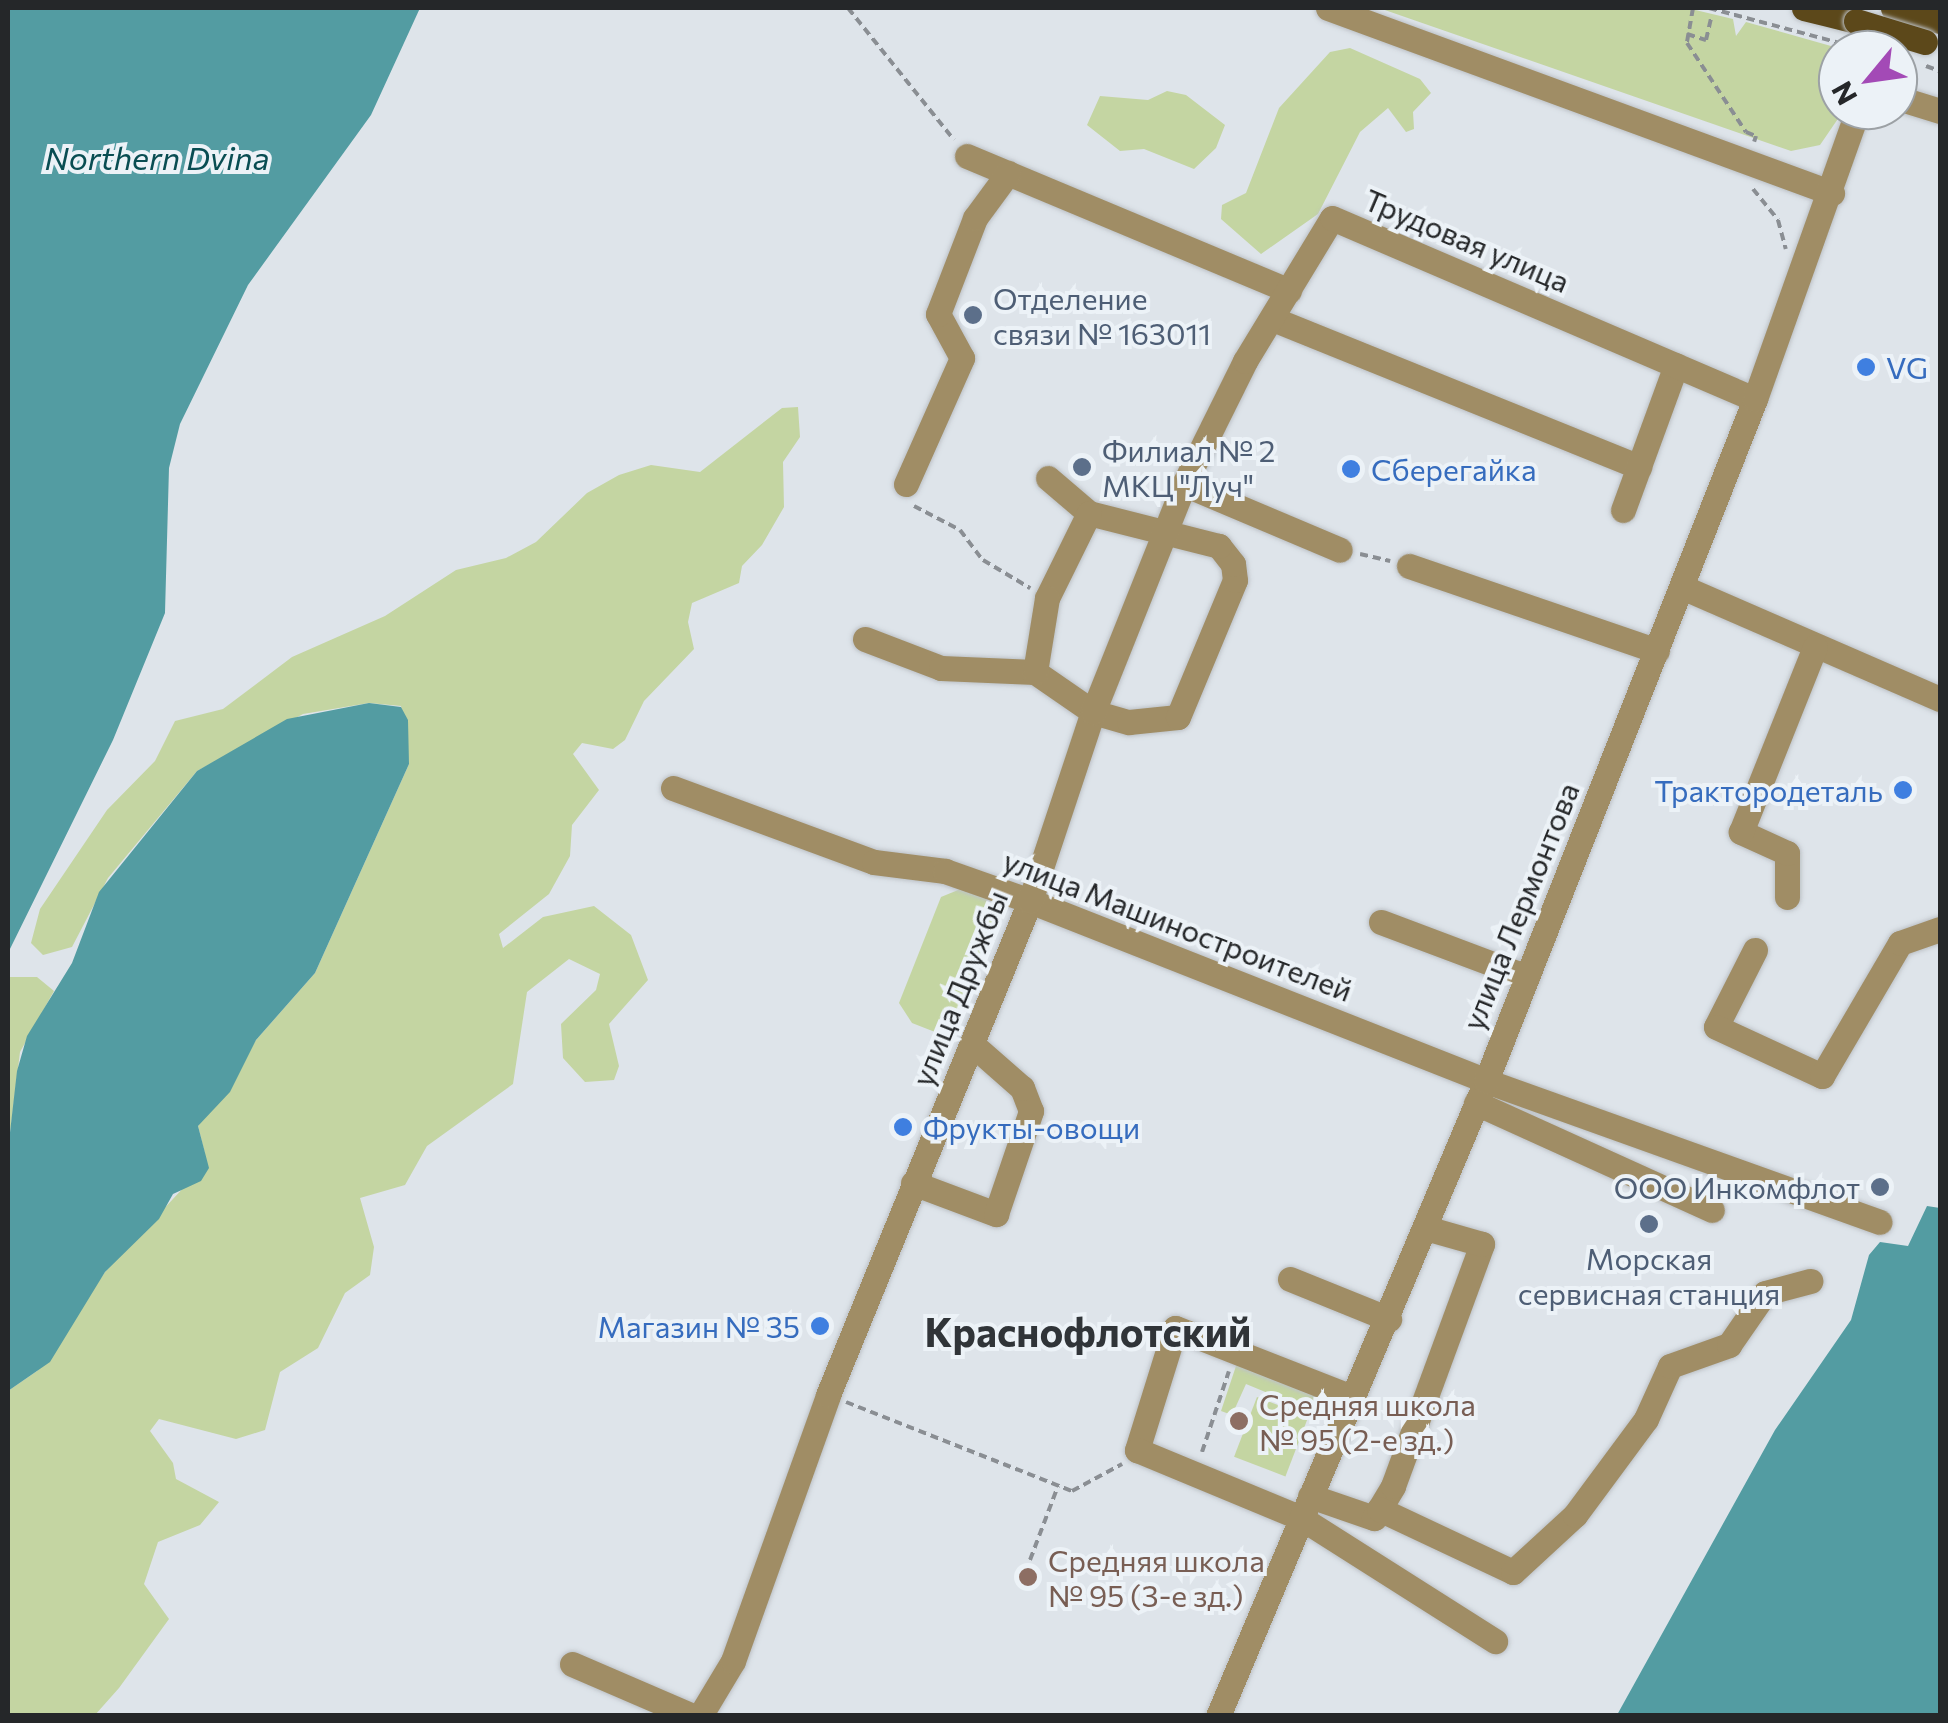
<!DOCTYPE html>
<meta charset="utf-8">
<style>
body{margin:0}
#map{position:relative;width:1948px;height:1723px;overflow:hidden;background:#dee4ea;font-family:Commissioner,sans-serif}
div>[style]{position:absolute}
.green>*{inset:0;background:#c4d5a2;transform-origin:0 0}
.water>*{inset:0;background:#539ca2}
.path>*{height:4px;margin-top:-2px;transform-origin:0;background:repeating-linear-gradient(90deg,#8a8e93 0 8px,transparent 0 13px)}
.roads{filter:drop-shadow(0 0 2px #bdc2c7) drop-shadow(0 0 2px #bdc2c7)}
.minor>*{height:25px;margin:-12.5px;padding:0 12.5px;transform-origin:12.5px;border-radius:12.5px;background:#a08d65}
.major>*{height:25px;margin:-12.5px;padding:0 12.5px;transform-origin:12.5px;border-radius:12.5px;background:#5c481a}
.bridges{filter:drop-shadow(0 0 2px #bdc2c7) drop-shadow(0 0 2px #bdc2c7)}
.major-bridge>*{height:25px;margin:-12.5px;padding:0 12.5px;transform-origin:12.5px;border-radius:12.5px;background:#5c481a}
.dots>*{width:28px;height:28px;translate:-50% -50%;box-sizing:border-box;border:5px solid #ecf2f7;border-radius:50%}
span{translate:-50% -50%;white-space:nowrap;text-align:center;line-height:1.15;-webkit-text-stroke:8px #ecf2f7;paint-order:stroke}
.street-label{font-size:30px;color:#252729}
.service-label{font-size:30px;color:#4e5e75}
.left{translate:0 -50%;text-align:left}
.right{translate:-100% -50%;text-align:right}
.shop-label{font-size:30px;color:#366cbe}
.education-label{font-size:30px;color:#785e54}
.water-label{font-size:32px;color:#094d52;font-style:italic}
.district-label{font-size:40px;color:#303438;font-weight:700}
.frame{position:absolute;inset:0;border:10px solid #252729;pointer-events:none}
.north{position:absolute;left:1818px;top:30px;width:100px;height:100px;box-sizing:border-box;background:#ecf2f7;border:2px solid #9ca1a5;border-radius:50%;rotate:241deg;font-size:28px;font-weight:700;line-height:40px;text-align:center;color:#252729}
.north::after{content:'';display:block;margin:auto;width:35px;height:45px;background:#a34ab6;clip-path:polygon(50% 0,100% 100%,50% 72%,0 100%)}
</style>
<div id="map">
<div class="green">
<div style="clip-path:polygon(1379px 8px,1687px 8px,1733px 19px,1736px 36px,1746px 22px,1845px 50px,1838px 50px,1838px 110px,1844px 110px,1820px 145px,1791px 151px)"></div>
<div style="clip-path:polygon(1350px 48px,1420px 79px,1431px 93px,1413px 112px,1414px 129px,1406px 132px,1388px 108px,1360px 132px,1318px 214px,1261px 254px,1221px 219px,1222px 205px,1246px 193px,1279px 108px,1330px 52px)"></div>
<div style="clip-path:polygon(1167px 91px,1186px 95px,1225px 125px,1216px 148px,1194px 169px,1144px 149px,1120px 151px,1087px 125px,1100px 96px,1148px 100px)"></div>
<div style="clip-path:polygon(798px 407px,800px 437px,783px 462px,784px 507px,762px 545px,742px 566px,739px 583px,692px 603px,688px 622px,694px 649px,644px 701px,625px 740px,613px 749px,582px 743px,573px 754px,599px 790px,572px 825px,570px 856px,549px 894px,499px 934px,503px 948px,543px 917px,594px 906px,631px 935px,648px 980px,609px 1024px,619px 1066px,614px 1080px,585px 1082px,563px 1058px,561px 1024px,596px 990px,600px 974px,569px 959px,527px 992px,513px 1084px,427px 1146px,405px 1185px,360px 1198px,374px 1247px,370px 1275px,345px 1293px,318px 1348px,280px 1372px,265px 1430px,236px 1439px,159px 1419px,150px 1431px,173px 1463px,176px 1479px,219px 1502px,200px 1525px,158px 1542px,144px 1584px,169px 1619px,119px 1688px,95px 1715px,8px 1715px,8px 1391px,37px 1371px,105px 1272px,186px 1185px,205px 1154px,198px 1126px,256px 1040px,315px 973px,409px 764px,401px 706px,369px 703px,303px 714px,197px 771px,108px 878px,72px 947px,43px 955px,31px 943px,40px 909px,107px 810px,155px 761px,175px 721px,223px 709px,292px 657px,385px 616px,456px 570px,506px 558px,536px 542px,587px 493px,619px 475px,651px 465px,700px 472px,782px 408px)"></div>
<div style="clip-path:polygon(963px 888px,986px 898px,993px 920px,955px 1022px,935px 1032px,912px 1023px,899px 1003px,941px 897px)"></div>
<div style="clip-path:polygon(8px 977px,37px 977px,54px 991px,20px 1052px,8px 1150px)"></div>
<div style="clip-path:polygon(1237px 1363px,1326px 1397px,1318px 1414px,1246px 1384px,1232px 1415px,1221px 1411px)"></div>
<div style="left:1257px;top:1397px;width:55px;height:64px;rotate:21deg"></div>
</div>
<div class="water">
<div style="clip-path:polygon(8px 8px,420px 8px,371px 115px,248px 285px,180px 424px,169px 468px,165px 613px,113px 740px,8px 953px)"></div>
<div style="clip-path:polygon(369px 703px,401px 707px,408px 720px,409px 764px,315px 973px,256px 1040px,230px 1092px,198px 1126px,209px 1168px,201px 1181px,173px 1194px,159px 1219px,105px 1272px,50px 1362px,8px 1391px,8px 1150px,17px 1071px,27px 1036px,72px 963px,99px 892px,197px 771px,287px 719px)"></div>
<div style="clip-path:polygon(1927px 1206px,1940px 1208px,1940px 1715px,1617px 1715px,1775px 1430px,1851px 1320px,1869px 1255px,1880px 1242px,1908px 1246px)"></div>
</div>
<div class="path">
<div style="left:848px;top:8px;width:169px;rotate:51.2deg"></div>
<div style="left:1693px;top:8px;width:36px;rotate:100deg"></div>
<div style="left:1687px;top:43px;width:107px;rotate:56.5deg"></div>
<div style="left:1746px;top:132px;width:11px;rotate:22deg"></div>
<div style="left:1756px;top:136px;width:6px;rotate:108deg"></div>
<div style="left:1709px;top:8px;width:163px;rotate:15deg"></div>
<div style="left:1687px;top:34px;width:20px;rotate:18deg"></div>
<div style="left:1706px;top:40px;width:23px;rotate:-77deg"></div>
<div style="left:1926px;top:66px;width:15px;rotate:20deg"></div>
<div style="left:1753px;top:189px;width:40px;rotate:51deg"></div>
<div style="left:1778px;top:220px;width:30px;rotate:75deg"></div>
<div style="left:914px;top:506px;width:52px;rotate:27.6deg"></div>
<div style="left:960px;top:530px;width:38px;rotate:53deg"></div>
<div style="left:983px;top:560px;width:55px;rotate:30.8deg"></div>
<div style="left:1360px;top:554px;width:31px;rotate:13deg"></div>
<div style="left:846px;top:1402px;width:243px;rotate:21.5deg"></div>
<div style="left:1072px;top:1491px;width:57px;rotate:-28.4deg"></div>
<div style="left:1202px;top:1452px;width:85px;rotate:-71.6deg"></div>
<div style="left:1030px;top:1560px;width:79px;rotate:-69.3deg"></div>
</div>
<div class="roads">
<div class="minor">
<div style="left:1328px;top:8px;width:537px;rotate:20.16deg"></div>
<div style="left:1898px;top:98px;width:44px;rotate:17.2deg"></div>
<div style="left:967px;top:156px;width:349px;rotate:22.7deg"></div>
<div style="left:1273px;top:319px;width:395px;rotate:22deg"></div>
<div style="left:1048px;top:478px;width:54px;rotate:40.5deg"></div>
<div style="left:906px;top:484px;width:138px;rotate:-66deg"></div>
<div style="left:962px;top:358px;width:50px;rotate:-118.6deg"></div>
<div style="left:938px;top:314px;width:103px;rotate:-68.9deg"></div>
<div style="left:975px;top:218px;width:56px;rotate:-53.7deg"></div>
<div style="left:1184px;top:484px;width:169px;rotate:22.9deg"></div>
<div style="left:1623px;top:510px;width:154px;rotate:-69.9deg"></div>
<div style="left:1409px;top:566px;width:262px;rotate:18.9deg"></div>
<div style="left:1682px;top:587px;width:281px;rotate:23.5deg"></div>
<div style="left:865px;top:639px;width:81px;rotate:20.9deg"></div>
<div style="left:941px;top:668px;width:94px;rotate:2.4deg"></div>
<div style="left:1035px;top:672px;width:70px;rotate:34.6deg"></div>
<div style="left:1093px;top:712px;width:37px;rotate:16deg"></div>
<div style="left:1129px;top:722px;width:49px;rotate:-5.8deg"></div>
<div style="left:1178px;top:717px;width:148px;rotate:-67.4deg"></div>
<div style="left:1235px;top:580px;width:16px;rotate:-97deg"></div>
<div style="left:1233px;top:564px;width:23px;rotate:-128deg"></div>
<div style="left:1219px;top:546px;width:134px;rotate:-165.8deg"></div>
<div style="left:1089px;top:513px;width:95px;rotate:116.3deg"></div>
<div style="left:1047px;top:598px;width:75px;rotate:99.2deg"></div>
<div style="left:673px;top:788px;width:214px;rotate:20.2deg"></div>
<div style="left:874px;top:862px;width:72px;rotate:7.2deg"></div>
<div style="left:945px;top:871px;width:90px;rotate:19.4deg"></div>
<div style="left:1030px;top:901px;width:490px;rotate:21.5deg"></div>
<div style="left:1486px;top:1081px;width:418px;rotate:19.7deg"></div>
<div style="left:1787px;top:897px;width:44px;rotate:-90deg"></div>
<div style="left:1787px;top:853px;width:51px;rotate:-155.5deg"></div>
<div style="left:1741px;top:832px;width:199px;rotate:-68.2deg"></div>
<div style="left:1381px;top:922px;width:156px;rotate:20.6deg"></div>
<div style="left:1755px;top:950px;width:86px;rotate:116.9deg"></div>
<div style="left:1716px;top:1027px;width:117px;rotate:24.8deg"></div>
<div style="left:1822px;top:1076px;width:154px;rotate:-59.6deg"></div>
<div style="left:1900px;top:943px;width:42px;rotate:-19.3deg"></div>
<div style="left:1476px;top:1103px;width:259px;rotate:24.4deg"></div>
<div style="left:913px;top:1183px;width:89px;rotate:20.5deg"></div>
<div style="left:996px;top:1214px;width:109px;rotate:-71.2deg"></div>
<div style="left:1031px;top:1111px;width:25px;rotate:-111deg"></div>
<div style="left:1022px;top:1088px;width:65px;rotate:-138.7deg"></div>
<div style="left:1290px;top:1279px;width:107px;rotate:22deg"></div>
<div style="left:1354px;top:1398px;width:192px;rotate:-158.6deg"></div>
<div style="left:1175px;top:1328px;width:128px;rotate:107.3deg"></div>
<div style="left:1137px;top:1450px;width:178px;rotate:22.5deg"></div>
<div style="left:1301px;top:1518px;width:230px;rotate:32.4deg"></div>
<div style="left:1310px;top:1496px;width:68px;rotate:19deg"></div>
<div style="left:1374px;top:1518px;width:37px;rotate:-59deg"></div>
<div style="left:1393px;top:1486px;width:258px;rotate:-69.8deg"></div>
<div style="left:1482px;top:1244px;width:58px;rotate:-164.1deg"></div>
<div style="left:1379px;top:1509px;width:148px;rotate:25.2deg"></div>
<div style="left:1513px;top:1572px;width:84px;rotate:-42.6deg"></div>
<div style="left:1575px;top:1515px;width:119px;rotate:-53.5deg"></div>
<div style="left:1646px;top:1419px;width:58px;rotate:-65.6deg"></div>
<div style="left:1670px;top:1366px;width:63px;rotate:-19.6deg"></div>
<div style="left:1729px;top:1345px;width:63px;rotate:-55.3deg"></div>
<div style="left:1765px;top:1293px;width:47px;rotate:-14.9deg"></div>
<div style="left:572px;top:1664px;width:132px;rotate:23.3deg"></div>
<div style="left:700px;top:1716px;width:64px;rotate:-59deg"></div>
<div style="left:733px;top:1661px;width:282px;rotate:-70.3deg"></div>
<div style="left:828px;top:1395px;width:534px;rotate:-67.76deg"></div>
<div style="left:1030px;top:901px;width:199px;rotate:-71.6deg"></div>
<div style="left:1093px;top:712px;width:245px;rotate:-68.2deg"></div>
<div style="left:1184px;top:484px;width:137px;rotate:-63.6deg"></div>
<div style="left:1245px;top:361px;width:167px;rotate:-58.7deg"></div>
<div style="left:1332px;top:218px;width:460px;rotate:23.2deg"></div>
<div style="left:1218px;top:1716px;width:689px;rotate:-67.12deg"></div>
<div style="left:1486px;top:1081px;width:733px;rotate:-68.47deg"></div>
<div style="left:1755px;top:399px;width:307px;rotate:-70.4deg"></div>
</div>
<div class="major">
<div style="left:1804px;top:8px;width:54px;rotate:14deg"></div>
<div style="left:1893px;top:8px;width:49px;rotate:15.5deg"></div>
</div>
</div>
<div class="bridges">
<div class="major-bridge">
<div style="left:1856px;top:21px;width:72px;rotate:16.9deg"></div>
</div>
</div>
<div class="dots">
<div style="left:973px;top:315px;background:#5c6f8a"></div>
<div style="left:1866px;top:367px;background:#3f7fe0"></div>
<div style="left:1082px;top:467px;background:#5c6f8a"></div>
<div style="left:1351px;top:469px;background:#3f7fe0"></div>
<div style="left:1903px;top:790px;background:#3f7fe0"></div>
<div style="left:903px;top:1127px;background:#3f7fe0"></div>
<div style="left:1880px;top:1187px;background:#5c6f8a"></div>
<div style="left:1649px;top:1224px;background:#5c6f8a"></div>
<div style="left:820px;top:1326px;background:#3f7fe0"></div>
<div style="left:1239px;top:1421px;background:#8d6e63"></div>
<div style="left:1028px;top:1577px;background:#8d6e63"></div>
</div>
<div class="street-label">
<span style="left:1467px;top:240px;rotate:23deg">Трудовая улица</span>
<span style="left:1520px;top:906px;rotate:-68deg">улица Лермонтова</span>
<span style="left:1178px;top:925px;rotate:21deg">улица Машиностроителей</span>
<span style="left:959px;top:988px;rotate:-68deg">улица Дружбы</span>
</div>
<div class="service-label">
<span class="left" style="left:993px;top:315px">Отделение<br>связи № 163011</span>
<span class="left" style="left:1102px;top:467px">Филиал № 2<br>МКЦ "Луч"</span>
<span class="right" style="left:1860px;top:1187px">ООО Инкомфлот</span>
<span style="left:1649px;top:1275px">Морская<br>сервисная станция</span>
</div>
<div class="shop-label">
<span class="left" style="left:1886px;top:367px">VG</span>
<span class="left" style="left:1371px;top:469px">Сберегайка</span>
<span class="right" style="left:1883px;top:790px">Трактородеталь</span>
<span class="left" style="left:923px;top:1127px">Фрукты-овощи</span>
<span class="right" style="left:800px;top:1326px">Магазин № 35</span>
</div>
<div class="education-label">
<span class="left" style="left:1259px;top:1421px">Средняя школа<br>№ 95 (2-е зд.)</span>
<span class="left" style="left:1048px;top:1577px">Средняя школа<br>№ 95 (3-е зд.)</span>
</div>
<div class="water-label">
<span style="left:157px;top:157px">Northern Dvina</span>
</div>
<div class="district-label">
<span style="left:1088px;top:1331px">Краснофлотский</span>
</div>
<div class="frame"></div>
<div class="north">N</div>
</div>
